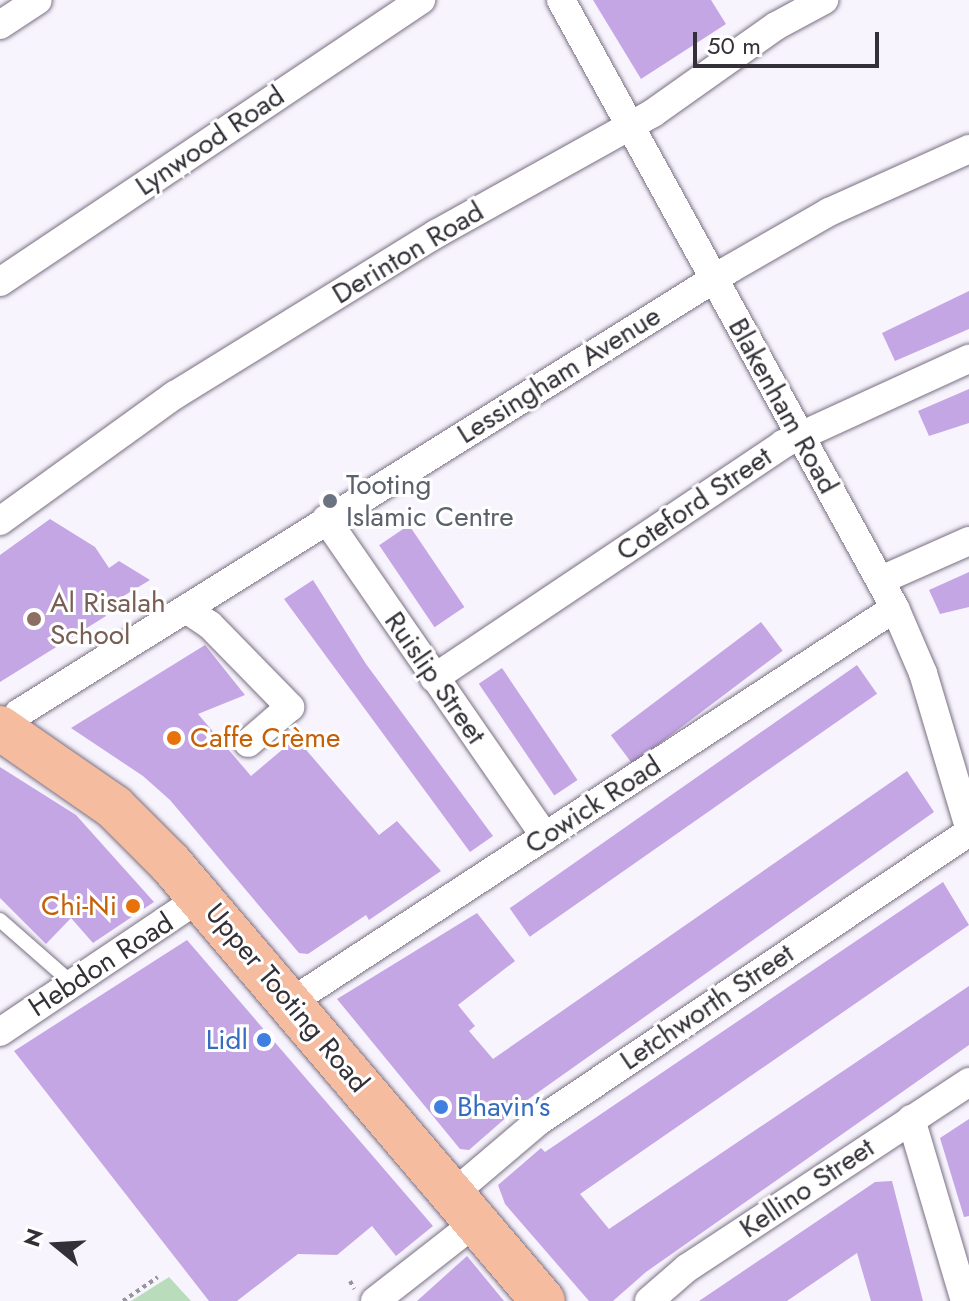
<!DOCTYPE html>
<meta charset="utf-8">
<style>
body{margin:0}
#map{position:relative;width:969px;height:1301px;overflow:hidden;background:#f8f4fd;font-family:Jost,sans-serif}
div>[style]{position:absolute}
.green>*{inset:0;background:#b9ddba}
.building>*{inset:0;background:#c4a6e5;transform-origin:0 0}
.path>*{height:4px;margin-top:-2px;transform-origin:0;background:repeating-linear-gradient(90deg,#98949c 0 4px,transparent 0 8px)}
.roads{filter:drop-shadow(0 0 2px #797082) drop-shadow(0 0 2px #797082)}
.service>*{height:14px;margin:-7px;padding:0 7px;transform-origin:7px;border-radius:7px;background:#fff}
.minor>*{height:28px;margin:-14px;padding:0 14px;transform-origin:14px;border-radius:14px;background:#fff}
.trunk>*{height:44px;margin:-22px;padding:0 22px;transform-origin:22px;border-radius:22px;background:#f6bca0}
.dots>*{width:22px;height:22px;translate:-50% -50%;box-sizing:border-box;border:4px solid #fff;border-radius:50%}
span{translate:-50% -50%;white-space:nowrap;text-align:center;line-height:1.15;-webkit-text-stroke:6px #fff;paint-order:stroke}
.street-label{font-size:28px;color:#333037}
.worship-label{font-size:28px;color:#5b616d}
.left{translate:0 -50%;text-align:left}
.education-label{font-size:28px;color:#785e54}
.food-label{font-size:28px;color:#c56008}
.right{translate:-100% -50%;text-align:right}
.shop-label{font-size:28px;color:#366cbe}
.north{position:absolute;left:16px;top:1205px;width:80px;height:80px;-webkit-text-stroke:6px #fff;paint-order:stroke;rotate:288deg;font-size:22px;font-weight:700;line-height:32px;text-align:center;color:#333037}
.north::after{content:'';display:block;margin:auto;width:28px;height:36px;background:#333037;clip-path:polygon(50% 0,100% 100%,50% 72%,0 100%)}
.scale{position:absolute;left:693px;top:32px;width:186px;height:36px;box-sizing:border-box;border:4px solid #333037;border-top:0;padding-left:10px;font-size:24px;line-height:28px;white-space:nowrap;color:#333037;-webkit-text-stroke:6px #fff;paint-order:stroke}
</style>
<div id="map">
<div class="green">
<div style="clip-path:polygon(169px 1277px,191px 1301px,131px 1301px)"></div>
</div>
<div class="building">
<div style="clip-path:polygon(593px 0,711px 0,726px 24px,641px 79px)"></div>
<div style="clip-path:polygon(969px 291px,969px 329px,895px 361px,882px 333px)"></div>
<div style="clip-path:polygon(969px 389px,969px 423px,929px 436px,918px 411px)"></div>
<div style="clip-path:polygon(50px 519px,95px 547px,109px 568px,119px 561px,150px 580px,102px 609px,106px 616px,0 682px,0 555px)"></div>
<div style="left:409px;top:525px;width:99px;height:36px;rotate:56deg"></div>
<div style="clip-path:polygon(969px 572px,969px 607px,940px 614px,929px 590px)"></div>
<div style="clip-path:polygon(313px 580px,366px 664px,493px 836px,470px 852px,284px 599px)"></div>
<div style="left:761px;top:622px;width:36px;height:188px;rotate:53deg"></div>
<div style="clip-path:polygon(205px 645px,245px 695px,198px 714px,251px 776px,296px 738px,379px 835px,397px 821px,441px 871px,369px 920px,366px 915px,308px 954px,299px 953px,170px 800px,143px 776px,71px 728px)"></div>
<div style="left:857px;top:665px;width:35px;height:424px;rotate:55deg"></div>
<div style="left:502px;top:668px;width:135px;height:28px;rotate:56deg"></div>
<div style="clip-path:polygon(0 767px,76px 815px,154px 902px,93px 943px,71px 918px,46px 944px,0 898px)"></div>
<div style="clip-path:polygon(907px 771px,934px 812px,523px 1103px,469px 1150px,460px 1149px,337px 999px,477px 913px,515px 961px,458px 1005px,475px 1026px,469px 1031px,493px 1059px)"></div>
<div style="clip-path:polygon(943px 882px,969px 925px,580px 1194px,609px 1229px,969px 986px,969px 1045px,646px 1272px,613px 1301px,589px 1301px,505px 1204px,498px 1185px,541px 1148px,545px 1152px)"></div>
<div style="clip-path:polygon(187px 940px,433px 1226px,396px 1256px,372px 1226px,337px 1255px,298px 1254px,237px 1301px,209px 1301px,14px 1051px)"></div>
<div style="clip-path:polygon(969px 1119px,969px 1216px,964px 1217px,940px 1138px)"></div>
<div style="clip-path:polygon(892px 1181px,923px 1301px,871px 1301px,857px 1253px,787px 1301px,699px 1301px,875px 1182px)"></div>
<div style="clip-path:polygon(467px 1256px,504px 1301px,417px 1301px)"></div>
</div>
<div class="path">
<div style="left:350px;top:1281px;width:9px;rotate:63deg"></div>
<div style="left:123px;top:1301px;width:42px;rotate:-34.4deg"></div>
</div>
<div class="roads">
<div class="service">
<div style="left:0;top:920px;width:97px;rotate:41.2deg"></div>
</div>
<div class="minor">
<div style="left:561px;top:0;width:694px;rotate:61.22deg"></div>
<div style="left:895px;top:608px;width:71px;rotate:66.7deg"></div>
<div style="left:923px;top:673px;width:161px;rotate:73.4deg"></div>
<div style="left:0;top:25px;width:45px;rotate:-33.3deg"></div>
<div style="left:0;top:282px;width:507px;rotate:-33.82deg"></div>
<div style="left:326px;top:519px;width:386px;rotate:55.4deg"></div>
<div style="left:0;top:521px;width:216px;rotate:-35.8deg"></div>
<div style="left:175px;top:395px;width:307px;rotate:-31.7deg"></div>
<div style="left:436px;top:234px;width:248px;rotate:-29.1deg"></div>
<div style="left:653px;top:113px;width:151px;rotate:-35.3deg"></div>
<div style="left:776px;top:26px;width:55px;rotate:-28.4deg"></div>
<div style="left:881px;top:580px;width:96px;rotate:-23.9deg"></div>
<div style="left:186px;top:609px;width:29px;rotate:34deg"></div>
<div style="left:210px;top:625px;width:115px;rotate:45.7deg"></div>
<div style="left:290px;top:707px;width:55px;rotate:139.4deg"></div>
<div style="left:434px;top:678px;width:420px;rotate:-33.8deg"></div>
<div style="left:783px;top:444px;width:205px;rotate:-24.6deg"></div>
<div style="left:7px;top:733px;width:23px;rotate:-59deg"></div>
<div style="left:19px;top:713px;width:838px;rotate:-31.98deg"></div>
<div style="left:730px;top:269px;width:114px;rotate:-29.9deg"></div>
<div style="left:829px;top:212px;width:154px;rotate:-24.2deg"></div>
<div style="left:291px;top:1002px;width:721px;rotate:-33.12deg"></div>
<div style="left:0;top:1032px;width:242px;rotate:-33.9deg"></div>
<div style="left:911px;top:1119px;width:190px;rotate:73.5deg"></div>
<div style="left:454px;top:1193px;width:111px;rotate:-40.3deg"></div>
<div style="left:539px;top:1121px;width:518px;rotate:-33.9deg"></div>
<div style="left:375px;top:1301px;width:128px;rotate:-38deg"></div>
<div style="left:649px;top:1301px;width:50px;rotate:-41deg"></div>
<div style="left:687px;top:1268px;width:338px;rotate:-33.4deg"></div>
</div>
<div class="trunk">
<div style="left:0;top:728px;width:139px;rotate:34.7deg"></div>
<div style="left:114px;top:807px;width:79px;rotate:45deg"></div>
<div style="left:170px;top:863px;width:575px;rotate:49.58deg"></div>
</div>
</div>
<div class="dots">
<div style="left:330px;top:501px;background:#6b7280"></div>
<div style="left:34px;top:619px;background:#8d6e63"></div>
<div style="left:174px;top:738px;background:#e8710a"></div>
<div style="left:133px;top:906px;background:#e8710a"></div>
<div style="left:264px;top:1040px;background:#3f7fe0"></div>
<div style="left:441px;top:1107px;background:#3f7fe0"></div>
</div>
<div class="street-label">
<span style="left:210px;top:141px;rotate:-34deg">Lynwood Road</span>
<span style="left:408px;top:253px;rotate:-31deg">Derinton Road</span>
<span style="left:559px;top:375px;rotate:-32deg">Lessingham Avenue</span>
<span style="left:783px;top:406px;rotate:61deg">Blakenham Road</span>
<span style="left:694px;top:504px;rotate:-34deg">Coteford Street</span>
<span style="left:435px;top:678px;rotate:55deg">Ruislip Street</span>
<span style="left:593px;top:805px;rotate:-33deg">Cowick Road</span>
<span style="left:101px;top:965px;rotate:-33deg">Hebdon Road</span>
<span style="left:287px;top:998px;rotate:50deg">Upper Tooting Road</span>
<span style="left:707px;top:1007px;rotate:-34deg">Letchworth Street</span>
<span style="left:807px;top:1188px;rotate:-34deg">Kellino Street</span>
</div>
<div class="worship-label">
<span class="left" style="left:346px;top:501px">Tooting<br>Islamic Centre</span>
</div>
<div class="education-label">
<span class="left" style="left:50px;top:619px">Al Risalah<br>School</span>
</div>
<div class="food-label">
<span class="left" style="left:190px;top:738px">Caffe Crème</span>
<span class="right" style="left:117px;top:906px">Chi-Ni</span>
</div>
<div class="shop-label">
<span class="right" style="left:248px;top:1040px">Lidl</span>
<span class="left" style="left:457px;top:1107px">Bhavin’s</span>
</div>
<div class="north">N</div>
<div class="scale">50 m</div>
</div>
